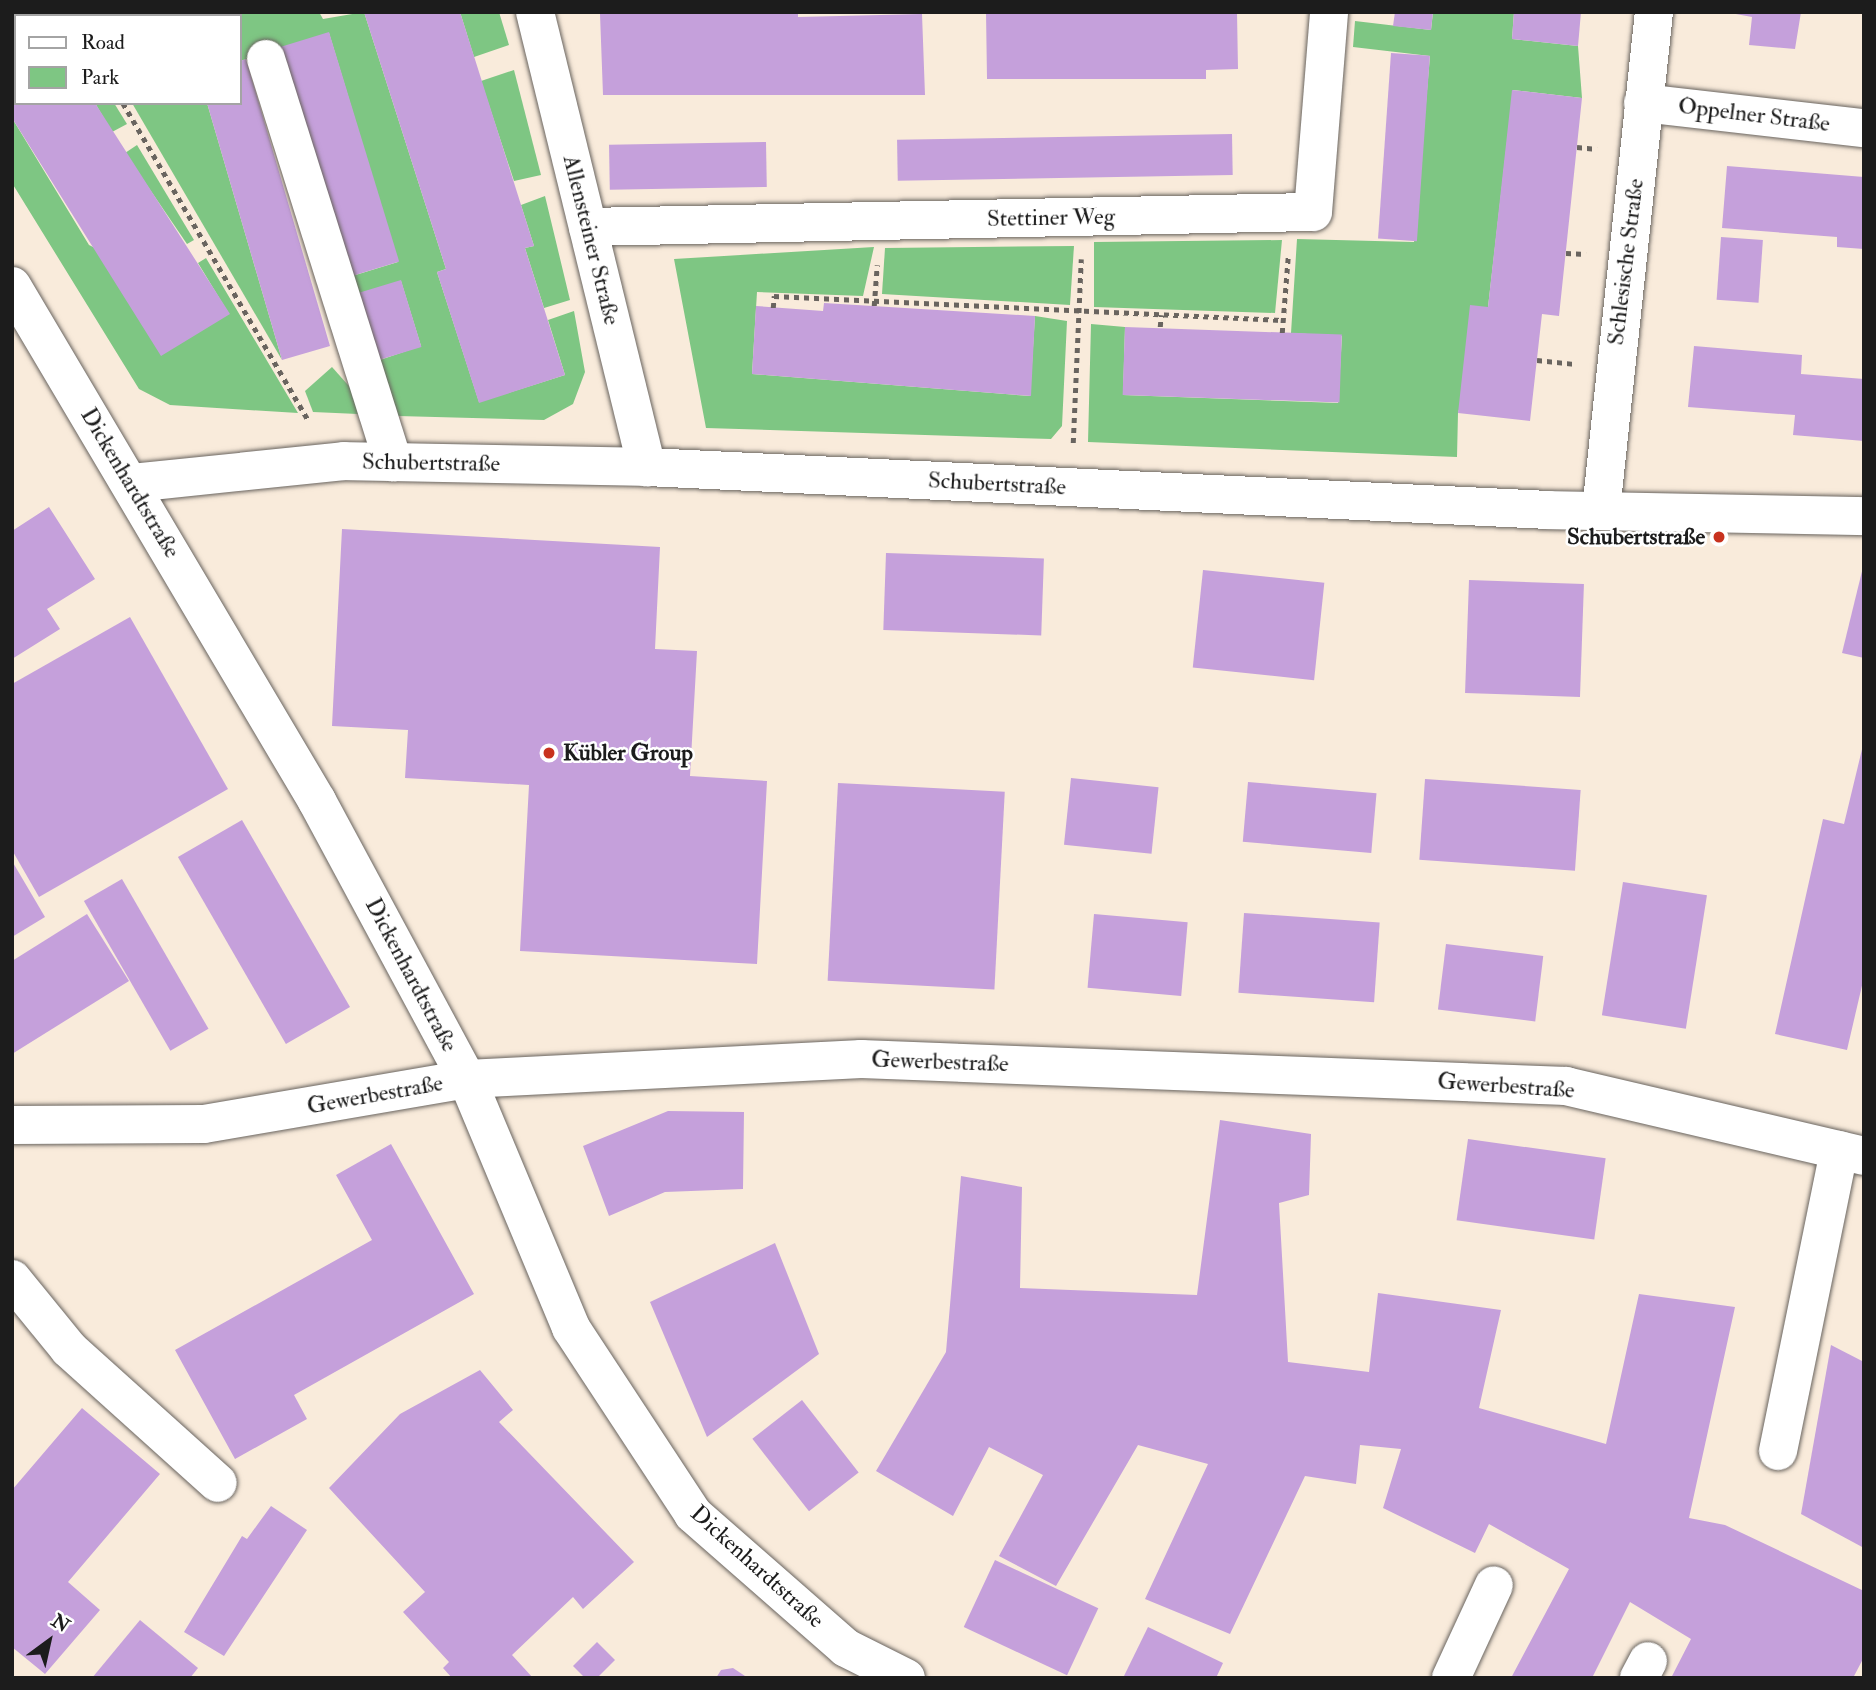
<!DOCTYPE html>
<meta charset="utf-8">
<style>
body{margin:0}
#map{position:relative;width:1876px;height:1690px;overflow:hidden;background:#f9ebdb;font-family:"IM FELL Double Pica",serif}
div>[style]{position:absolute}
.green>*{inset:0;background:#7ec683}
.building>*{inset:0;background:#c5a0db;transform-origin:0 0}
.path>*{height:4.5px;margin-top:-2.25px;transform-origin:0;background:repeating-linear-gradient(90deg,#69645f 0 5px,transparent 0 10px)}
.roads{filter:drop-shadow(0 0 2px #69645f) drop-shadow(0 0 2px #69645f)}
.minor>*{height:38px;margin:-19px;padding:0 19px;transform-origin:19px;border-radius:19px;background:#fff}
.dots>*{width:19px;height:19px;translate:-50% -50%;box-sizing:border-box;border:4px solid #fff;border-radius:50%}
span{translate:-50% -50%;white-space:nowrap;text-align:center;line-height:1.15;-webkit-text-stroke:5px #fff;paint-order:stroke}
.street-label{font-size:23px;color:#1c1c1c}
.poi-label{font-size:23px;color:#1c1c1c;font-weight:700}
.right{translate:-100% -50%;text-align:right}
.left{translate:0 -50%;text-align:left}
.frame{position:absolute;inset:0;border:14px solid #1c1c1c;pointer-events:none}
.legend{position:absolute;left:14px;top:14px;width:228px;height:91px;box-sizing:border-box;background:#fff;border:2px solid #a4a4a4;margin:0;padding:9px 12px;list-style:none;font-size:21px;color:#1c1c1c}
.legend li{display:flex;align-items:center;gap:14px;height:35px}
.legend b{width:35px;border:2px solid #a4a4a4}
.north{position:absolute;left:14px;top:1606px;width:70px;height:70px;-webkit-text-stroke:5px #fff;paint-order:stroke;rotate:33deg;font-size:19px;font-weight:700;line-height:28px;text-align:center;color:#1c1c1c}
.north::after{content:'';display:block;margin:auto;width:24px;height:32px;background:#1c1c1c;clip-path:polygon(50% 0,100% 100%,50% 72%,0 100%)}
</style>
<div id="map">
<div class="green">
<div style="clip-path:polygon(78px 12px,319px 12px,323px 19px,364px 12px,446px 269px,437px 272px,479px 402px,565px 375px,548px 320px,574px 311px,585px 372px,573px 404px,544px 420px,398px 416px,374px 362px,421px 346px,401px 281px,354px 295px,349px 277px,398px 262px,329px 33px,240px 61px,240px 16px)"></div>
<div style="clip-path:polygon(460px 12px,499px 12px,509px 45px,474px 57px)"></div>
<div style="clip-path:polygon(1433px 12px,1514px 12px,1512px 39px,1578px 46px,1582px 98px,1513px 90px,1488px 307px,1458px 413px,1457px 457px,1088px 442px,1091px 324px,1125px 327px,1123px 395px,1338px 403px,1342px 336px,1291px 333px,1297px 239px,1414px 242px,1430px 56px,1353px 47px,1355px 21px,1431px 30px)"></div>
<div style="clip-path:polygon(514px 70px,541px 175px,514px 181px,481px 81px)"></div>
<div style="clip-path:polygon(95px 103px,114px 103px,127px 124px,112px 132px)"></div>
<div style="clip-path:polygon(132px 103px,207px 103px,282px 360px)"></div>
<div style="clip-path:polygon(12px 118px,89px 245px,229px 314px,198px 263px,206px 258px,298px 413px,170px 405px,139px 389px,12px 183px)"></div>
<div style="clip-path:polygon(137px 145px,194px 240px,187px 244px,125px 153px)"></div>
<div style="clip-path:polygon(545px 196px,570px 300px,544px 308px,525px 248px,534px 246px,521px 205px)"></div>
<div style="clip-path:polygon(1282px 240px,1275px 313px,1094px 307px,1094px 242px)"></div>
<div style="clip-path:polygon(1074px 246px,1070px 305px,882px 294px,885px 248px)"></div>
<div style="clip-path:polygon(874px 247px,863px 296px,757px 292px,752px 374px,1030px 396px,1035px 316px,1067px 321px,1062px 426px,1051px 439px,706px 428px,674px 259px)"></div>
<div style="clip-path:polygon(332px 367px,356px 394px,358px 414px,313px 412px,305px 391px)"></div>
</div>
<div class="building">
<div style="clip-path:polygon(12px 12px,42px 16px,16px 16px,16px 103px,95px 103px,230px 314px,161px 356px,12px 118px)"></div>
<div style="clip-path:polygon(364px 12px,460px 12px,534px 246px,525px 248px,565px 375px,479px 403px,437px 272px,446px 269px)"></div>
<div style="clip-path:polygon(798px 12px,798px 17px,922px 14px,925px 95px,603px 95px,600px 14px)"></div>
<div style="clip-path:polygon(986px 12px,1237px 12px,1238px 69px,1206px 70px,1206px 79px,987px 79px)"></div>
<div style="clip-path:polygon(1395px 12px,1433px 12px,1431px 30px,1393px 26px)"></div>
<div style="clip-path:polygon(1514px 12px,1581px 12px,1578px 46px,1512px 39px)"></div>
<div style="clip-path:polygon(1725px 12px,1801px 12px,1795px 49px,1749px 45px,1752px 17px)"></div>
<div style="left:329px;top:32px;width:240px;height:51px;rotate:73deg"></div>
<div style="left:1391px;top:53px;width:39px;height:186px;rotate:4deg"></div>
<div style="clip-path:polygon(246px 59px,330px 346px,282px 360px,207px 103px,240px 103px,240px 61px)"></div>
<div style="clip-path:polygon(1512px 90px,1582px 98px,1559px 316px,1542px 314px,1530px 421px,1458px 413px,1470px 305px,1488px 307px)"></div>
<div style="left:1232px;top:134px;width:41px;height:335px;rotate:89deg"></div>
<div style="left:766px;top:142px;width:45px;height:157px;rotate:89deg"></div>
<div style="clip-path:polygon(1727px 166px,1864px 177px,1864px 249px,1837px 247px,1837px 237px,1722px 228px)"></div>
<div style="left:1721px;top:237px;width:42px;height:63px;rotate:4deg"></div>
<div style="left:401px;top:280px;width:70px;height:49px;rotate:73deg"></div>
<div style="clip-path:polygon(824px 303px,1035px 316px,1031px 396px,752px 374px,756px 306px,823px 311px)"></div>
<div style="left:1125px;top:327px;width:217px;height:68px;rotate:2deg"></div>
<div style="clip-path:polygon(1694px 346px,1802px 355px,1801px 374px,1864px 379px,1864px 441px,1793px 435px,1795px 415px,1688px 407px)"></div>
<div style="clip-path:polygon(49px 507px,95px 579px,47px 609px,60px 629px,12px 659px,12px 531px)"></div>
<div style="clip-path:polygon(342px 529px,660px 547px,655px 649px,697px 651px,690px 776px,767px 781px,757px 964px,520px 951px,529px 785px,405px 778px,408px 730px,332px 726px)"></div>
<div style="left:886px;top:553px;width:158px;height:77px;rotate:2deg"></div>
<div style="clip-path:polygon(1864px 563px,1864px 658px,1842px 653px)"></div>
<div style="left:1203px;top:570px;width:122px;height:98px;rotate:6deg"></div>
<div style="left:1469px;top:580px;width:115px;height:113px;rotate:2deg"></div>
<div style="clip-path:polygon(130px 617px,228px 789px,39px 897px,12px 850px,12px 684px)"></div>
<div style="clip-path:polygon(1864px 741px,1864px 977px,1847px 1050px,1775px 1034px,1823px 819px,1844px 824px)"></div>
<div style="left:1071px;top:778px;width:88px;height:67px;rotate:6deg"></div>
<div style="left:1425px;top:779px;width:156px;height:81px;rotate:4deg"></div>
<div style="left:1248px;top:782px;width:129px;height:60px;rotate:5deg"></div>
<div style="left:838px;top:783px;width:167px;height:198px;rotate:3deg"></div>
<div style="left:242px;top:820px;width:216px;height:74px;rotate:60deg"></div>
<div style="clip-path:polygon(12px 861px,45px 917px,12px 937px)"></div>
<div style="left:122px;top:879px;width:173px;height:44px;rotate:60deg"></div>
<div style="left:1623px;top:882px;width:85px;height:135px;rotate:9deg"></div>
<div style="left:1244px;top:913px;width:136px;height:80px;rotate:4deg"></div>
<div style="clip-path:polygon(87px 914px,129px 981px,12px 1054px,12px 961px)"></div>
<div style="left:1094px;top:914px;width:94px;height:74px;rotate:5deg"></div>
<div style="left:1446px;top:944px;width:98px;height:66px;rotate:7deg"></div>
<div style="clip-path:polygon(668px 1111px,744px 1112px,743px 1189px,665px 1192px,609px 1216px,583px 1146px)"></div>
<div style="clip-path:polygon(1220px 1120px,1311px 1134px,1309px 1195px,1279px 1203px,1288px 1362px,1369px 1372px,1378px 1293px,1501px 1310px,1479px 1408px,1606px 1444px,1639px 1294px,1735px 1307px,1689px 1518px,1725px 1525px,1864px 1591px,1864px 1657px,1853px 1678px,1671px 1678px,1691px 1639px,1630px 1602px,1592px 1678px,1511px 1678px,1569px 1569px,1489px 1524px,1475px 1553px,1383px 1508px,1401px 1449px,1360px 1445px,1356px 1484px,1305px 1476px,1230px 1634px,1145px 1599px,1208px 1464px,1138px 1445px,1056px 1586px,999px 1556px,1043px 1475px,989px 1447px,953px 1516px,876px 1471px,946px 1352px,961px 1176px,1022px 1187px,1020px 1288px,1197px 1295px)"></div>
<div style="left:1468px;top:1139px;width:139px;height:82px;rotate:8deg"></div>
<div style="clip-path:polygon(391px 1144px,474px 1294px,294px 1395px,307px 1419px,235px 1459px,175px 1350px,372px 1240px,336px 1175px)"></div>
<div style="clip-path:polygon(775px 1243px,819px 1354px,707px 1437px,650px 1302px)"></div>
<div style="clip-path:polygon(1831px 1345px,1864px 1362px,1864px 1548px,1801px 1514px)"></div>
<div style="clip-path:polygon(480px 1370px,513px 1410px,499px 1422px,634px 1562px,583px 1609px,573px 1597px,512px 1655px,533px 1678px,452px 1678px,443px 1668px,449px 1662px,403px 1612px,425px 1592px,329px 1488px,400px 1414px)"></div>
<div style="left:802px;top:1400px;width:92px;height:63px;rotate:52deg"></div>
<div style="clip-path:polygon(82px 1408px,160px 1474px,68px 1582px,100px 1610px,45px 1674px,12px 1647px,12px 1490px)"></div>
<div style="clip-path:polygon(271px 1506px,307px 1530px,224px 1656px,184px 1632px,242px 1536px,247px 1539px)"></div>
<div style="left:995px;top:1560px;width:114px;height:74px;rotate:25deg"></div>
<div style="clip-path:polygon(140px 1620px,198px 1668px,190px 1678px,92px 1678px)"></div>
<div style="clip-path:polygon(1148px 1627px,1223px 1663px,1216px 1678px,1123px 1678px)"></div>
<div style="clip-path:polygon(597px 1642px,615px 1660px,597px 1678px,585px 1678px,573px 1666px)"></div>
<div style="clip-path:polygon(733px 1668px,748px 1678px,716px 1678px,721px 1670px)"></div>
</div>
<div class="path">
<div style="left:68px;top:12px;width:4px;rotate:63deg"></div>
<div style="left:123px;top:103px;width:366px;rotate:59.7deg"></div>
<div style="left:1577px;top:147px;width:20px;rotate:6deg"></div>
<div style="left:1566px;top:253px;width:20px;rotate:3deg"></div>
<div style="left:874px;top:306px;width:41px;rotate:-85.8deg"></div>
<div style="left:773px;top:308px;width:12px;rotate:-85deg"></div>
<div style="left:774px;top:296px;width:509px;rotate:2.7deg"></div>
<div style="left:1160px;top:327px;width:12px;rotate:-85deg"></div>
<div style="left:1282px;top:333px;width:77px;rotate:-85.5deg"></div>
<div style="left:1537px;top:360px;width:37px;rotate:6deg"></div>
<div style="left:1073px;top:443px;width:184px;rotate:-87.5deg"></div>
</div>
<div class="roads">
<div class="minor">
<div style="left:535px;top:12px;width:469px;rotate:76.2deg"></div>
<div style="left:266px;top:59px;width:423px;rotate:72.5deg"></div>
<div style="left:1643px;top:103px;width:222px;rotate:6.5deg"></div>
<div style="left:588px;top:227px;width:725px;rotate:-1.19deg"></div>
<div style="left:1313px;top:212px;width:201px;rotate:-85.4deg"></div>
<div style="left:12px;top:286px;width:599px;rotate:59.36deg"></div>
<div style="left:317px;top:801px;width:316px;rotate:61.7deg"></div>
<div style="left:467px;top:1079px;width:270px;rotate:67.3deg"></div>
<div style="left:571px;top:1328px;width:222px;rotate:56.7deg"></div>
<div style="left:693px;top:1514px;width:203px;rotate:41.2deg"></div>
<div style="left:846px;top:1648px;width:67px;rotate:26.6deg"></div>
<div style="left:132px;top:483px;width:213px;rotate:-5.9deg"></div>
<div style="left:344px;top:461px;width:303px;rotate:1.1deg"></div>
<div style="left:647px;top:467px;width:902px;rotate:2.73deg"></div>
<div style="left:1548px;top:510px;width:316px;rotate:1.1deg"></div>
<div style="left:1601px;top:511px;width:502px;rotate:-83.94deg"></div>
<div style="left:12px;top:1125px;width:192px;rotate:-0.3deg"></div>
<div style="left:204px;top:1124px;width:267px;rotate:-9.7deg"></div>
<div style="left:467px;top:1079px;width:395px;rotate:-2.9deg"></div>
<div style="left:861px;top:1059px;width:706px;rotate:2.19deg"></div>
<div style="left:1566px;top:1086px;width:306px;rotate:13.2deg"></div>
<div style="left:12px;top:1279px;width:90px;rotate:50.8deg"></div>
<div style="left:69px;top:1349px;width:200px;rotate:42deg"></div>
<div style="left:1778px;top:1451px;width:307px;rotate:-78.5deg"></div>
<div style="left:1451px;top:1678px;width:102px;rotate:-65.2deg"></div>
<div style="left:1639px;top:1678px;width:19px;rotate:-62deg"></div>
</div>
</div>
<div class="dots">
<div style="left:1719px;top:537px;background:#c8321e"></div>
<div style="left:549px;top:753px;background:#c8321e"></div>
</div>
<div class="street-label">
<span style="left:1754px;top:115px;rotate:7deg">Oppelner Straße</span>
<span style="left:1051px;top:218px;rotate:-1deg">Stettiner Weg</span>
<span style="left:591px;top:240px;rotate:76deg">Allensteiner Straße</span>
<span style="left:1626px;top:262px;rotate:-83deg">Schlesische Straße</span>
<span style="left:431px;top:463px;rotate:1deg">Schubertstraße</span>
<span style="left:130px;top:483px;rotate:59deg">Dickenhardtstraße</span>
<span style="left:997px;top:484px;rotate:3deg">Schubertstraße</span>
<span style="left:411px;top:975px;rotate:62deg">Dickenhardtstraße</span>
<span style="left:940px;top:1062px;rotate:2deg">Gewerbestraße</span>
<span style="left:1506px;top:1086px;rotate:4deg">Gewerbestraße</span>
<span style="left:375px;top:1095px;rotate:-10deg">Gewerbestraße</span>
<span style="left:757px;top:1567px;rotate:42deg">Dickenhardtstraße</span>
</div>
<div class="poi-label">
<span class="right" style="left:1705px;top:537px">Schubertstraße</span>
<span class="left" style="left:563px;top:753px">Kübler Group</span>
</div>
<div class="frame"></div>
<ul class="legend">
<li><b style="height:9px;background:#fff"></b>Road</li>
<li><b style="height:19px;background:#7ec683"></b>Park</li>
</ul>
<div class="north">N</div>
</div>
